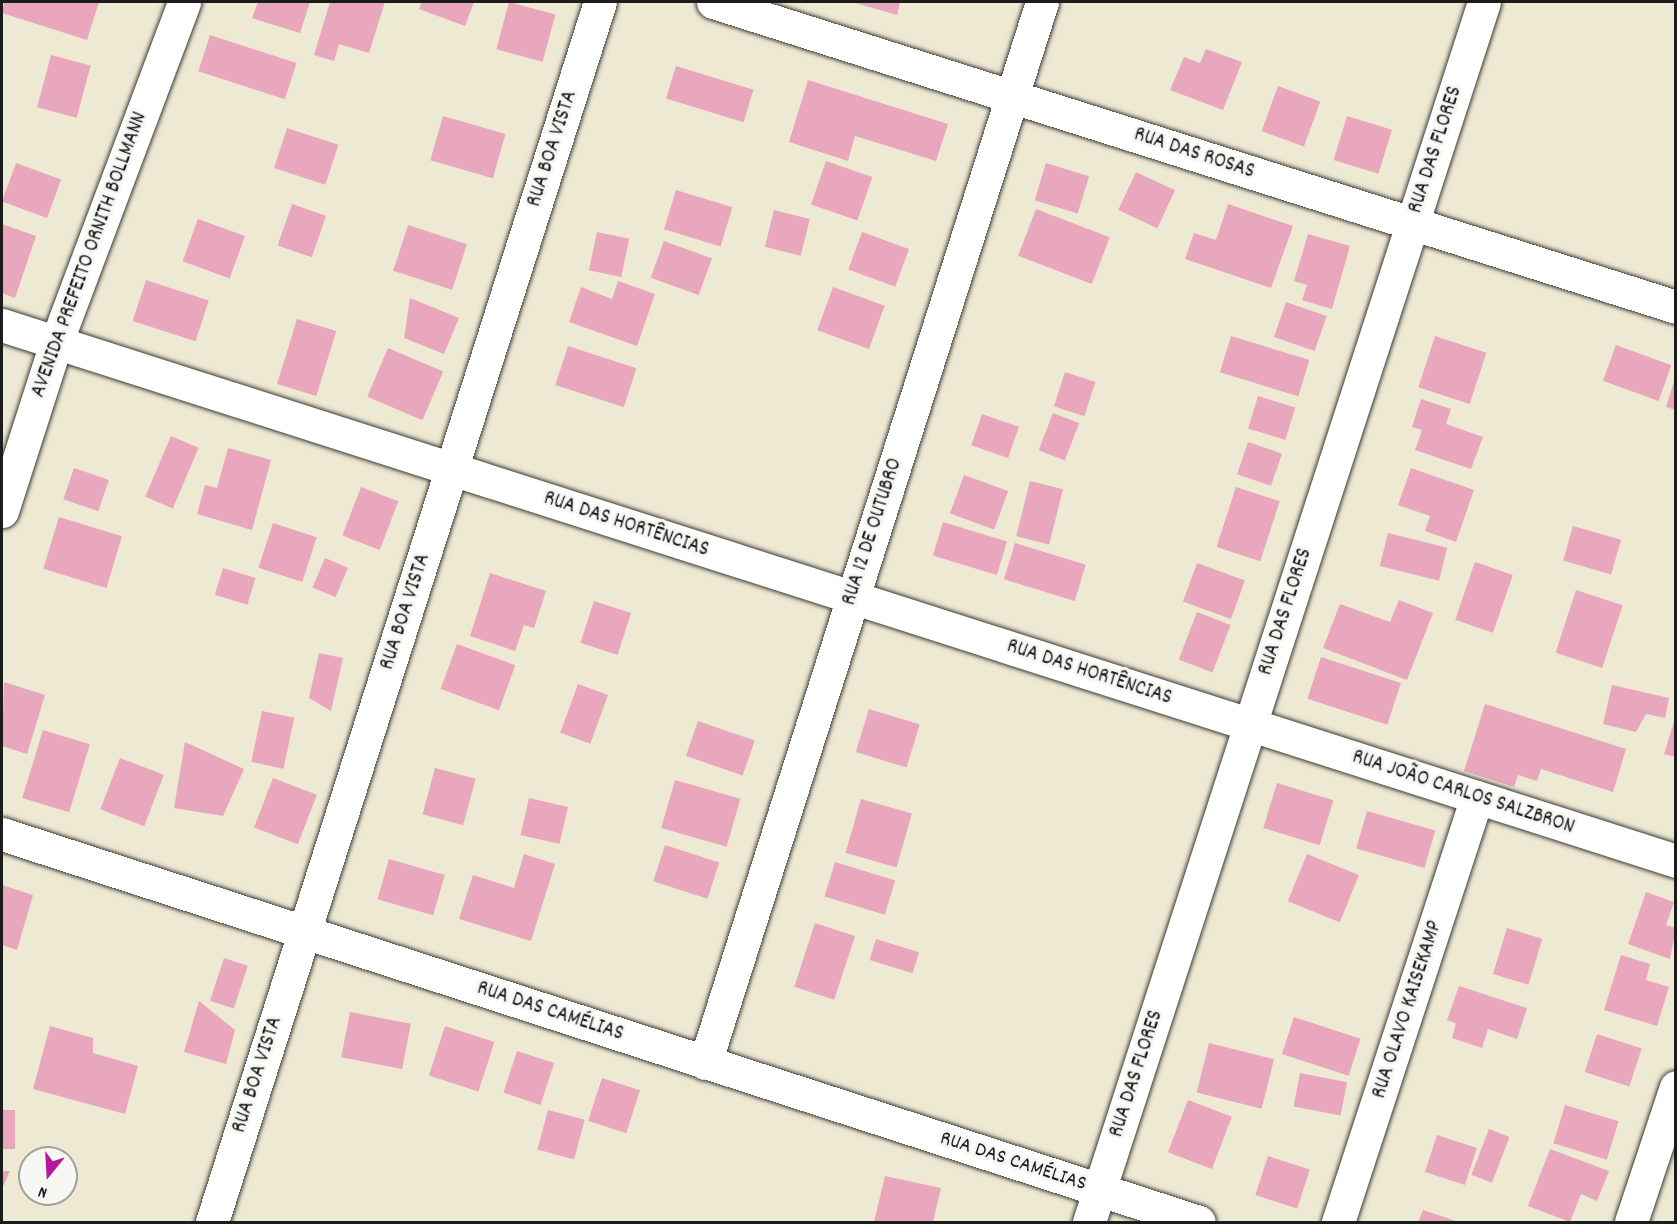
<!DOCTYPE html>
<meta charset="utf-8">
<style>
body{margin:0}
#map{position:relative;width:1677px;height:1224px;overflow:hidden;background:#eee9d2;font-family:Dekko,sans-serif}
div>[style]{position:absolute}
.building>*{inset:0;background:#e9a7be;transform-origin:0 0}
.roads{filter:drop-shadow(0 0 2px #3c3b37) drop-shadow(0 0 2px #3c3b37)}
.minor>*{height:33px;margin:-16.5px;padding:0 16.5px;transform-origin:16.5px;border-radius:16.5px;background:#fff}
.tertiary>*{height:33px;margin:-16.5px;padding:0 16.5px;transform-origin:16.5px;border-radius:16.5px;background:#fff}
span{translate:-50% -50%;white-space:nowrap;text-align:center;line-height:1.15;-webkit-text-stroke:6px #f6f6f2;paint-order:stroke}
.street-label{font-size:21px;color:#1c1c1c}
.frame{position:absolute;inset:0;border:3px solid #1c1c1c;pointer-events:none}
.north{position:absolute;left:18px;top:1146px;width:60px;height:60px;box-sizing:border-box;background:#f6f6f2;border:2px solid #9f9f9c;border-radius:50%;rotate:198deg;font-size:16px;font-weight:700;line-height:24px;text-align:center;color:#1c1c1c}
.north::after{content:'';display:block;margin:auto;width:21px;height:27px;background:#b5179e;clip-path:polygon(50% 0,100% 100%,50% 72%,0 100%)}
</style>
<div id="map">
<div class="building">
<div style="clip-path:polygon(4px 2px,99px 2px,87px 40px,2px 13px)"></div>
<div style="clip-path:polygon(258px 2px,310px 2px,300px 33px,252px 18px)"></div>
<div style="clip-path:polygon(330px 2px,385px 2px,369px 53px,339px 44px,334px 61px,314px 55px)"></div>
<div style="clip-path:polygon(422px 2px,474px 2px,465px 26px,419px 9px)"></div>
<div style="left:509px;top:2px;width:48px;height:49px;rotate:15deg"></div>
<div style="clip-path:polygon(852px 2px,900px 2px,897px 15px)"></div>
<div style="left:210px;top:35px;width:91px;height:38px;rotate:18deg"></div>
<div style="clip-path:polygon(1206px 49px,1242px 62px,1223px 110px,1170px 90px,1184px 57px,1200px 63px)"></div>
<div style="left:51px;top:55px;width:41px;height:54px;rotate:15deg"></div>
<div style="left:676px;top:66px;width:81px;height:34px;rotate:17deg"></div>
<div style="clip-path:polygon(808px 80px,948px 124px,936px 161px,855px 136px,848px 161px,789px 142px)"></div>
<div style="left:1278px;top:86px;width:45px;height:48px;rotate:20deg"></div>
<div style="left:443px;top:116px;width:65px;height:46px;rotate:16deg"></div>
<div style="left:1347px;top:116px;width:47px;height:46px;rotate:17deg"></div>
<div style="left:287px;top:128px;width:54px;height:42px;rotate:18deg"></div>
<div style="left:826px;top:161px;width:49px;height:46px;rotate:19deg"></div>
<div style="left:16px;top:163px;width:48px;height:41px;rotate:20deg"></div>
<div style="left:1046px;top:163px;width:45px;height:39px;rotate:17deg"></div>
<div style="left:1136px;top:172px;width:43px;height:42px;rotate:25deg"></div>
<div style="left:676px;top:190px;width:59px;height:41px;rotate:17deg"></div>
<div style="left:292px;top:204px;width:36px;height:44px;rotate:19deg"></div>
<div style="clip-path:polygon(1228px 204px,1293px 226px,1271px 288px,1185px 259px,1194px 233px,1216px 240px)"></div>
<div style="left:1036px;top:209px;width:79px;height:50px;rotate:21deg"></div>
<div style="left:774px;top:210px;width:37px;height:38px;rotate:14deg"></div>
<div style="left:198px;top:219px;width:50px;height:45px;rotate:20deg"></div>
<div style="clip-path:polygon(2px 224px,36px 236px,15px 298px,2px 293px)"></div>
<div style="left:408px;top:225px;width:62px;height:48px;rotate:18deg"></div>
<div style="left:597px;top:232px;width:33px;height:39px;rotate:12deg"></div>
<div style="left:862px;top:232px;width:50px;height:40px;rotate:20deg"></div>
<div style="clip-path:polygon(1308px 234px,1350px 246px,1332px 309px,1302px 300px,1307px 285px,1294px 281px)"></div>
<div style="left:664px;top:241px;width:51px;height:39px;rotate:20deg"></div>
<div style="left:146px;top:280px;width:66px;height:43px;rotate:18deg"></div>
<div style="clip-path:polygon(618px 281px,655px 294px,637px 346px,569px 322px,581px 287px,612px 299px)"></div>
<div style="left:833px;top:287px;width:55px;height:46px;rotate:20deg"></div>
<div style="clip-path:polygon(410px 298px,459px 318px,444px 354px,404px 338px)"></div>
<div style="left:1286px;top:302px;width:43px;height:37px;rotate:19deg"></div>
<div style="left:297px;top:319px;width:41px;height:68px;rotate:17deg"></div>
<div style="left:1231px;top:336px;width:82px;height:38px;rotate:17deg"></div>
<div style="left:1435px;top:336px;width:54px;height:54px;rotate:18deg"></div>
<div style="left:1616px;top:345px;width:59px;height:38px;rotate:20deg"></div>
<div style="left:568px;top:346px;width:72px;height:41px;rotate:18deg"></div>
<div style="left:388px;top:348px;width:60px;height:53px;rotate:23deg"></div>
<div style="left:1065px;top:372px;width:32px;height:36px;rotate:18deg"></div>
<div style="clip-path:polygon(1676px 375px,1676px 410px,1666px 407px)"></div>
<div style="left:1258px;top:396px;width:39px;height:34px;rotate:17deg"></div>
<div style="clip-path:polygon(1421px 399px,1451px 409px,1446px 424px,1483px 437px,1471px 469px,1415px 450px,1422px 430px,1412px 427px)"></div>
<div style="left:1053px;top:413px;width:28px;height:40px;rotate:21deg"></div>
<div style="left:982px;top:414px;width:39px;height:33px;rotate:19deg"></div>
<div style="left:171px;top:436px;width:30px;height:66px;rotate:23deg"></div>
<div style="left:1248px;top:442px;width:36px;height:34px;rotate:19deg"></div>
<div style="clip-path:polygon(228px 448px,271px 460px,252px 530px,197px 514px,205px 485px,217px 488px)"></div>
<div style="left:74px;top:468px;width:37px;height:33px;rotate:19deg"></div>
<div style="clip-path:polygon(1411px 468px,1474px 490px,1456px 542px,1425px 531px,1430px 516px,1398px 505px)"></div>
<div style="left:964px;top:475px;width:47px;height:41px;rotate:20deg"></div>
<div style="left:1030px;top:481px;width:34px;height:57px;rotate:14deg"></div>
<div style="left:361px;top:487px;width:40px;height:52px;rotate:21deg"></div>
<div style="left:1236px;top:487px;width:46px;height:63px;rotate:18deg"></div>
<div style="left:59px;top:517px;width:66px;height:54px;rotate:17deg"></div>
<div style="left:943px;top:522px;width:67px;height:35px;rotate:17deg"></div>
<div style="left:273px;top:523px;width:46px;height:47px;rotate:18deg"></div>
<div style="left:1573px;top:526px;width:50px;height:36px;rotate:16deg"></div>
<div style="left:1388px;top:533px;width:61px;height:34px;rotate:14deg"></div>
<div style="left:1015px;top:543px;width:74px;height:38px;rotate:17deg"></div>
<div style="left:325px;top:558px;width:25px;height:32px;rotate:23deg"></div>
<div style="left:1475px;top:562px;width:40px;height:61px;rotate:19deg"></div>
<div style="left:1197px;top:563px;width:51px;height:41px;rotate:20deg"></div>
<div style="left:223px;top:568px;width:34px;height:28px;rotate:17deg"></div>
<div style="clip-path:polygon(490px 573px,546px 591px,534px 628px,524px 625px,515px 651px,470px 636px)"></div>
<div style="left:1576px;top:590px;width:49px;height:66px;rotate:18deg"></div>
<div style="clip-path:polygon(1399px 600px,1433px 613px,1407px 680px,1323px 648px,1340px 604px,1390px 622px)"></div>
<div style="left:594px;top:601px;width:39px;height:44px;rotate:18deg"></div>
<div style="left:1197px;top:612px;width:36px;height:51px;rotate:21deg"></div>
<div style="left:457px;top:644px;width:62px;height:48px;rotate:20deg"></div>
<div style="clip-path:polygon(319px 653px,343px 658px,331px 711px,309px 698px)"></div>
<div style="left:1321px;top:657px;width:84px;height:44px;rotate:18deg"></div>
<div style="clip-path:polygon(4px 682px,45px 695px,27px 754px,2px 746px)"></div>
<div style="left:578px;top:684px;width:32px;height:52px;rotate:20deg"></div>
<div style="clip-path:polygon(1612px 685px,1669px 698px,1665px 718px,1646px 714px,1636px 732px,1603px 724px)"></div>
<div style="clip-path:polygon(1485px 704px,1626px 749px,1613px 792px,1541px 769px,1537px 781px,1518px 775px,1514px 787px,1464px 771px)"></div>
<div style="left:869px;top:709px;width:53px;height:45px;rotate:17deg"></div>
<div style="left:262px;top:711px;width:33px;height:52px;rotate:12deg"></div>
<div style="clip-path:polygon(1676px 715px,1676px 757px,1664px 754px)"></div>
<div style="left:698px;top:721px;width:60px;height:37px;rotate:19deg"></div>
<div style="left:43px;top:730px;width:49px;height:71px;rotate:17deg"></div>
<div style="clip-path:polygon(185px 742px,244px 769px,223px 816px,174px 808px)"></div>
<div style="left:120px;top:758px;width:47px;height:55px;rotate:21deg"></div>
<div style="left:435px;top:768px;width:42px;height:48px;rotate:15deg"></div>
<div style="left:273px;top:778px;width:47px;height:53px;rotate:21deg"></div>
<div style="left:675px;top:780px;width:68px;height:50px;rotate:16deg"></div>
<div style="left:1277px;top:783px;width:59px;height:47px;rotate:17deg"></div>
<div style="left:529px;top:798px;width:40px;height:38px;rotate:13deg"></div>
<div style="left:861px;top:799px;width:53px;height:56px;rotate:16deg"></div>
<div style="left:1367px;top:811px;width:71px;height:39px;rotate:16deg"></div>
<div style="left:665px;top:845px;width:57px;height:38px;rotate:18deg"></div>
<div style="clip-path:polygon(524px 854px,555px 864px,531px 941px,459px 919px,473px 875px,514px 888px)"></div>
<div style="left:1307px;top:854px;width:56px;height:51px;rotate:22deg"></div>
<div style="left:389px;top:859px;width:58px;height:42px;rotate:16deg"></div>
<div style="left:835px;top:862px;width:63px;height:36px;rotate:17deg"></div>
<div style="clip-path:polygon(2px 885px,33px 895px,17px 950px,2px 945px)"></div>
<div style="clip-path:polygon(1646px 892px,1674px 902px,1666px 925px,1676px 928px,1670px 959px,1628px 944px)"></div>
<div style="left:815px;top:923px;width:42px;height:67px;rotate:18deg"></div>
<div style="left:1507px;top:928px;width:37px;height:48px;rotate:17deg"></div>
<div style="left:876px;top:939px;width:45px;height:22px;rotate:17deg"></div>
<div style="clip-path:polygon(1621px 955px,1650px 964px,1646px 980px,1669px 987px,1657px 1026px,1604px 1010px)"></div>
<div style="left:224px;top:958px;width:25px;height:45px;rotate:18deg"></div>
<div style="clip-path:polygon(1459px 986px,1527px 1008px,1517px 1039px,1488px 1029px,1482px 1048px,1452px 1038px,1456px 1023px,1447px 1020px)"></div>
<div style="clip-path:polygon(199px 1001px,235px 1030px,226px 1064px,184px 1052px)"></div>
<div style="left:350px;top:1012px;width:62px;height:46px;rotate:11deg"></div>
<div style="left:1294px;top:1017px;width:70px;height:39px;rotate:18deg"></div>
<div style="clip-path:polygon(50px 1026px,93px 1038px,93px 1053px,138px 1066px,125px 1114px,33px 1089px)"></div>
<div style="left:445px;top:1026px;width:52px;height:52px;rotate:18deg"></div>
<div style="left:1597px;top:1034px;width:47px;height:40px;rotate:18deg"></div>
<div style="left:1209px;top:1043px;width:67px;height:51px;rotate:14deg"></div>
<div style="left:517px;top:1051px;width:39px;height:44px;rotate:18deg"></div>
<div style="left:1300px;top:1073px;width:48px;height:34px;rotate:11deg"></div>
<div style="left:602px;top:1078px;width:40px;height:45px;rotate:18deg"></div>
<div style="left:1188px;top:1100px;width:47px;height:56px;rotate:21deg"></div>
<div style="left:1565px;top:1105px;width:56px;height:40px;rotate:17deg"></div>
<div style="left:2px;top:1110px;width:13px;height:39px"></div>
<div style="left:548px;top:1110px;width:38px;height:41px;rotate:15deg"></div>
<div style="left:1489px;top:1129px;width:22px;height:49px;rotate:21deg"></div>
<div style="left:1437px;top:1135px;width:42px;height:39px;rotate:18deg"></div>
<div style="clip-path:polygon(1550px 1149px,1609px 1171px,1597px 1201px,1581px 1194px,1570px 1222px,1528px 1206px)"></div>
<div style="left:1268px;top:1156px;width:44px;height:41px;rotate:18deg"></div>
<div style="clip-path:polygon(2px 1171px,10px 1171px,2px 1189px)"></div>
<div style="clip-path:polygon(885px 1176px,941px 1188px,933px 1222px,874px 1222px)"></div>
<div style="clip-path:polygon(1423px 1210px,1459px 1222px,1418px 1222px)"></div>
</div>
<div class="roads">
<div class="minor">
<div style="left:713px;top:2px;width:1010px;rotate:17.57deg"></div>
<div style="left:2px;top:325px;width:1758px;rotate:17.75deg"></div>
<div style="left:2px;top:834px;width:1258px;rotate:17.96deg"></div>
<div style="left:705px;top:1063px;width:1113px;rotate:-72.38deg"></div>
<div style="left:212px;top:1222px;width:1280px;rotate:-72.36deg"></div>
<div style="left:1089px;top:1222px;width:1282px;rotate:-72.06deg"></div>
<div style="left:1338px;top:1222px;width:447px;rotate:-71.9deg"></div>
<div style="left:1631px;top:1222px;width:142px;rotate:-71.6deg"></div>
</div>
<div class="tertiary">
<div style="left:2px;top:511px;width:176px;rotate:-72.2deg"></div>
<div style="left:56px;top:343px;width:364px;rotate:-69.4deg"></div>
</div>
</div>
<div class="street-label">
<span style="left:553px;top:149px;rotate:-72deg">RUA BOA VISTA</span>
<span style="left:1436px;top:150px;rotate:-72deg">RUA DAS FLORES</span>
<span style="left:1194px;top:154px;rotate:18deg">RUA DAS ROSAS</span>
<span style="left:90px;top:255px;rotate:-70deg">AVENIDA PREFEITO ORNITH BOLLMANN</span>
<span style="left:626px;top:525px;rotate:18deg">RUA DAS HORTÊNCIAS</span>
<span style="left:873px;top:532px;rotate:-72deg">RUA 12 DE OUTUBRO</span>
<span style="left:406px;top:612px;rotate:-72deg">RUA BOA VISTA</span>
<span style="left:1286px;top:612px;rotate:-72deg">RUA DAS FLORES</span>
<span style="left:1089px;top:673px;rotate:18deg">RUA DAS HORTÊNCIAS</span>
<span style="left:1463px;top:793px;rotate:18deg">RUA JOÃO CARLOS SALZBRON</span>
<span style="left:1408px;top:1010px;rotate:-72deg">RUA OLAVO KAISEKAMP</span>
<span style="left:550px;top:1012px;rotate:18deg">RUA DAS CAMÉLIAS</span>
<span style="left:1137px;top:1074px;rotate:-72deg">RUA DAS FLORES</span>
<span style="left:258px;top:1075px;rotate:-72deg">RUA BOA VISTA</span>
<span style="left:1013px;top:1162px;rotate:18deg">RUA DAS CAMÉLIAS</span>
</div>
<div class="frame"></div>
<div class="north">N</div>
</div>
